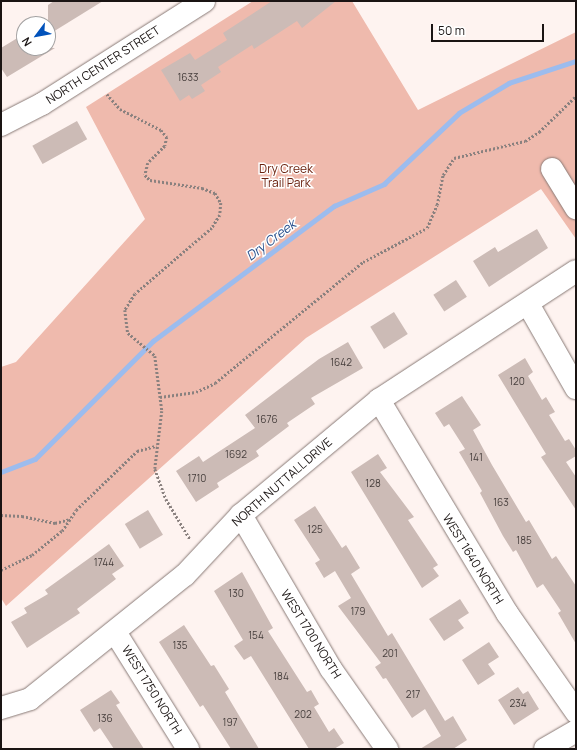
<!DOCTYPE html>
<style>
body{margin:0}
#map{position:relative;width:577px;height:750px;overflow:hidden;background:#fef3f0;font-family:Manrope,sans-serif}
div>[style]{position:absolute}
.green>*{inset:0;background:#efbaad}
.stream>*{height:4.5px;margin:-2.25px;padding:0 2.25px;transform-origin:2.25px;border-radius:2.25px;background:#9cbcee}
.building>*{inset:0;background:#ccbbb6;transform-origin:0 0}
.path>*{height:2.5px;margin-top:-1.25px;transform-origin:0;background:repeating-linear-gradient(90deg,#8a817f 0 2px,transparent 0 4px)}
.roads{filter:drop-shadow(0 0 1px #897a76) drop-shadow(0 0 1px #897a76)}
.minor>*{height:22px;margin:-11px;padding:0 11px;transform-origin:11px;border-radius:11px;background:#fff}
span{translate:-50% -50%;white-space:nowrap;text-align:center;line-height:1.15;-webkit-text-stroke:3px #fff;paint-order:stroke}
.number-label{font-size:10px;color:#463e3c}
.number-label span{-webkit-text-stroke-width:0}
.street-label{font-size:12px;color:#1a1413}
.park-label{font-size:12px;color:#6b210e}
.water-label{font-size:13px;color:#284f8c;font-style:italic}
.frame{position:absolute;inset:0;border:2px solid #1a1413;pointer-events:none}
.north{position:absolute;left:16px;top:16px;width:40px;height:40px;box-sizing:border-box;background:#fff;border:1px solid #a3a1a1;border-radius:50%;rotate:238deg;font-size:11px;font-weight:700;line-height:16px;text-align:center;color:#1a1413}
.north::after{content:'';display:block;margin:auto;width:14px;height:18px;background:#0152bb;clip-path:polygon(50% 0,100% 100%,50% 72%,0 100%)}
.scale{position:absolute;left:431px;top:24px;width:113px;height:18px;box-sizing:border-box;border:2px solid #1a1413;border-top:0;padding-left:5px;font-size:12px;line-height:14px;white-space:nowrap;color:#1a1413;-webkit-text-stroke:3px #fff;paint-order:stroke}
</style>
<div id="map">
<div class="green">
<div style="clip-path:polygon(253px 1px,352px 1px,418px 110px,576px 32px,576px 239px,541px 189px,306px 338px,6px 606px,1px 598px,1px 367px,16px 362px,145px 219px,86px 107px)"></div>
</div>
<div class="stream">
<div style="left:1px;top:472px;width:36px;rotate:-21deg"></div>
<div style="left:35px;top:459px;width:167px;rotate:-45deg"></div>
<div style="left:153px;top:341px;width:226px;rotate:-36.7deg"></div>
<div style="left:334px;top:206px;width:55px;rotate:-23.7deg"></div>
<div style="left:384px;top:184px;width:103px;rotate:-43.4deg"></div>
<div style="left:459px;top:113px;width:58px;rotate:-31deg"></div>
<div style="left:509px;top:83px;width:71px;rotate:-18.2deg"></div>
</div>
<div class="building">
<div style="clip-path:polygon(54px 1px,103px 1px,48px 35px,48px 5px)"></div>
<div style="clip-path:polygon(272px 1px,336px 1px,302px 28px,297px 21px,254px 49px,252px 45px,218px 67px,221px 72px,201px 85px,205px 91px,192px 99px,189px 95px,180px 101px,161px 70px,190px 53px,195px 60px,227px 40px,223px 33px)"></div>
<div style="clip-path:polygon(24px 34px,24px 48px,55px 48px,7px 77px,1px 68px,1px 48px)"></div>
<div style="left:77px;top:121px;width:21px;height:51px;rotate:61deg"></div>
<div style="clip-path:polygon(537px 229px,548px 248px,489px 287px,473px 261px,495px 247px,498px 252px)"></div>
<div style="left:456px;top:280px;width:20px;height:27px;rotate:57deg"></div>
<div style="left:394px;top:312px;width:26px;height:28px;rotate:58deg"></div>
<div style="clip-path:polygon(348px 342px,363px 368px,311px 398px,315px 404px,287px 423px,289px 426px,256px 451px,259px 456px,217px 483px,219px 487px,196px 502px,176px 471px,199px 456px,203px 462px,255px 428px,245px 415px,319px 359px)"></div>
<div style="clip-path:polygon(525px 358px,533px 372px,528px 376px,542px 400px,546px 397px,555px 412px,549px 415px,565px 441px,569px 439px,576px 450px,576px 456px,566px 462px,576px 477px,576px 510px,541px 457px,546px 454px,498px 375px)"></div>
<div style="clip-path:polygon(462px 396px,481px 425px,473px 430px,492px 465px,526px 522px,529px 520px,552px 559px,556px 556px,576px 586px,576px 644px,558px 613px,561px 611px,543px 584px,537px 588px,516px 550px,513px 552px,503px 536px,480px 493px,482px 491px,459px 452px,465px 449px,449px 424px,444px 427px,435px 413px)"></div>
<div style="clip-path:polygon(378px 454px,387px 468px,380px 472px,414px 517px,408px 520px,438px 565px,433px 568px,439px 576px,422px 588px,351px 472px)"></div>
<div style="clip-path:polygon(315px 506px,342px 548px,346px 545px,360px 568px,351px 574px,388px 636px,392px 633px,445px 721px,453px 716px,467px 740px,453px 749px,420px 749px,441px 736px,425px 709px,412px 718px,386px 678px,383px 679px,375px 667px,381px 663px,338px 606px,351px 598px,335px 571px,324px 578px,315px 563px,320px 560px,294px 520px)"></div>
<div style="left:148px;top:510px;width:29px;height:27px;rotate:59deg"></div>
<div style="clip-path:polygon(109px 544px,124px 566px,112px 574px,116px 579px,77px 609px,80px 613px,27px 648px,11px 622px,27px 613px,24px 608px,48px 594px,45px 590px)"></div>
<div style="clip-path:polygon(242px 572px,273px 628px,268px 631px,307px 692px,311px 690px,319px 704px,314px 707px,329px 732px,334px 728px,344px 743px,334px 749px,309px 749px,251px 656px,244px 660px,234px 646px,243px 640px,214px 591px)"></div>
<div style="clip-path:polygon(460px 599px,469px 613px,458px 620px,464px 628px,444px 641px,429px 619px)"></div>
<div style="clip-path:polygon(184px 625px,211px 666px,214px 665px,229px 689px,225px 692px,259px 749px,231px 749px,203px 705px,200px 707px,159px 642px)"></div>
<div style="clip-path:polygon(489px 642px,499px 657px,488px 664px,495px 674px,478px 685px,462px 660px)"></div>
<div style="clip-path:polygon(518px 687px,523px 694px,528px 691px,539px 709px,514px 725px,498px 700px)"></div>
<div style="clip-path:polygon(111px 690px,120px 703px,116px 705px,144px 749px,114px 749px,100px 728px,94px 732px,80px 710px)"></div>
</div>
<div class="path">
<div style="left:107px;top:94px;width:20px;rotate:49deg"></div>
<div style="left:120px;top:109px;width:46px;rotate:27.1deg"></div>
<div style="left:161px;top:130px;width:9px;rotate:49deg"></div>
<div style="left:167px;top:137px;width:9px;rotate:103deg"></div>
<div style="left:165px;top:146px;width:24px;rotate:135deg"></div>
<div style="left:148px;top:163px;width:12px;rotate:104deg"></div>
<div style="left:145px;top:175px;width:7px;rotate:45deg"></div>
<div style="left:150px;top:180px;width:53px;rotate:8.7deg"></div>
<div style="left:202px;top:188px;width:14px;rotate:21deg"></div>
<div style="left:215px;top:193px;width:12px;rotate:59deg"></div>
<div style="left:221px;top:203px;width:12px;rotate:95deg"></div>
<div style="left:220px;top:215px;width:15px;rotate:122deg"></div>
<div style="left:212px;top:228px;width:101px;rotate:139.4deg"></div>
<div style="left:135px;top:294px;width:19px;rotate:122deg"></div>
<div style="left:125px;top:310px;width:23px;rotate:83deg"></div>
<div style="left:128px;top:333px;width:35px;rotate:40deg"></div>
<div style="left:155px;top:356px;width:55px;rotate:82.7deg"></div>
<div style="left:162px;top:411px;width:58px;rotate:96.9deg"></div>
<div style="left:155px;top:469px;width:32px;rotate:70deg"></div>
<div style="left:166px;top:499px;width:47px;rotate:59deg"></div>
<div style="left:160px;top:397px;width:36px;rotate:-8deg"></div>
<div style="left:196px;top:392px;width:21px;rotate:-25deg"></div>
<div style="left:215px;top:383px;width:191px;rotate:-39.3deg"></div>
<div style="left:363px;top:262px;width:72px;rotate:-28deg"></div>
<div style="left:427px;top:228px;width:25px;rotate:-67deg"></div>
<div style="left:437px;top:205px;width:31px;rotate:-79deg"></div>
<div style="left:443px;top:175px;width:20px;rotate:-57deg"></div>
<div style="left:454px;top:158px;width:73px;rotate:-13.5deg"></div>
<div style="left:525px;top:141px;width:17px;rotate:-33deg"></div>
<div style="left:539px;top:132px;width:52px;rotate:-44.2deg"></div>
<div style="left:1px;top:515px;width:21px;rotate:3deg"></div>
<div style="left:22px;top:516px;width:34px;rotate:12deg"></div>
<div style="left:55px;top:523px;width:16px;rotate:-15deg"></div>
<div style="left:1px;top:570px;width:34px;rotate:-26deg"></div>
<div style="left:32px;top:555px;width:38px;rotate:-39deg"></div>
<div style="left:62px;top:531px;width:25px;rotate:-56deg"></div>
<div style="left:76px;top:510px;width:85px;rotate:-44deg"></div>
<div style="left:137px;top:451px;width:20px;rotate:-15deg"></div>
</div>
<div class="roads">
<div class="minor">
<div style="left:1px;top:125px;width:46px;rotate:-27.1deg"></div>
<div style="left:42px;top:104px;width:192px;rotate:-32.4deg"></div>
<div style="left:552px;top:169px;width:46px;rotate:58.4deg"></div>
<div style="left:528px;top:304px;width:97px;rotate:60.3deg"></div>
<div style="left:379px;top:400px;width:249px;rotate:59deg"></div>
<div style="left:507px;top:613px;width:121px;rotate:55.1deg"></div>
<div style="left:241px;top:515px;width:178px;rotate:59.7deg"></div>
<div style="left:331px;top:669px;width:98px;rotate:55deg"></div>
<div style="left:115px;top:632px;width:138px;rotate:58deg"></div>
<div style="left:1px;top:708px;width:30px;rotate:-17deg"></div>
<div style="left:30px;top:699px;width:198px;rotate:-38.7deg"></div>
<div style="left:185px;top:575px;width:82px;rotate:-47deg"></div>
<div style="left:241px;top:515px;width:180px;rotate:-39.8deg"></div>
<div style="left:379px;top:400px;width:235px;rotate:-33.2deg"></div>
<div style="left:545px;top:749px;width:36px;rotate:-30deg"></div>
</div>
</div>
<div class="number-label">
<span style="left:188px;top:78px">1633</span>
<span style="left:341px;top:363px">1642</span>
<span style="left:517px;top:382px">120</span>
<span style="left:267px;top:420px">1676</span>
<span style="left:236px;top:455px">1692</span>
<span style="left:476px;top:458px">141</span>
<span style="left:197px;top:479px">1710</span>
<span style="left:373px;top:484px">128</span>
<span style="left:501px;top:503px">163</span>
<span style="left:315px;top:530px">125</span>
<span style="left:524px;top:541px">185</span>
<span style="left:104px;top:563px">1744</span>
<span style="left:236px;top:594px">130</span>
<span style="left:358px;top:612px">179</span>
<span style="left:256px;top:636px">154</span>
<span style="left:180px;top:646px">135</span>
<span style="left:390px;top:654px">201</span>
<span style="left:281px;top:677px">184</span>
<span style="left:413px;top:695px">217</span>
<span style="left:518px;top:704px">234</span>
<span style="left:303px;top:715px">202</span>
<span style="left:105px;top:719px">136</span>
<span style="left:230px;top:723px">197</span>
</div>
<div class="street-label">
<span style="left:103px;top:65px;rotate:-33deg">NORTH CENTER STREET</span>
<span style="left:282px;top:482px;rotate:-41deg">NORTH NUTTALL DRIVE</span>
<span style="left:473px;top:559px;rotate:58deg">WEST 1640 NORTH</span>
<span style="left:311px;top:634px;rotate:58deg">WEST 1700 NORTH</span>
<span style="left:152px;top:690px;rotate:58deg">WEST 1750 NORTH</span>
</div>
<div class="park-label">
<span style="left:286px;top:176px">Dry Creek<br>Trail Park</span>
</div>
<div class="water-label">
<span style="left:271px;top:240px;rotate:-37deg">Dry Creek</span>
</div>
<div class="frame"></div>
<div class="north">N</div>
<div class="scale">50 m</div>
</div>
